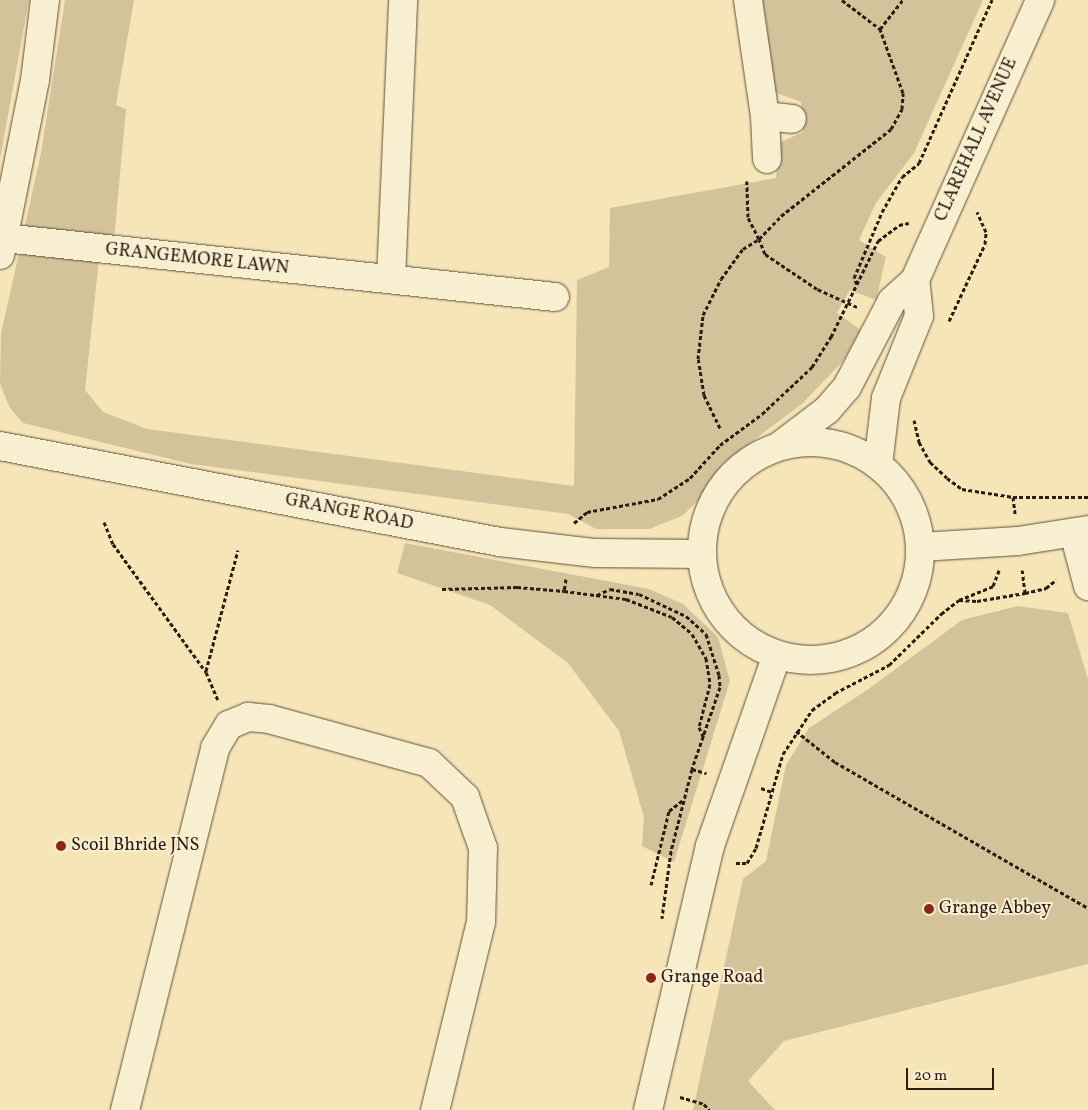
<!DOCTYPE html>
<style>
body{margin:0}
#map{position:relative;width:1088px;height:1110px;overflow:hidden;background:#f5e5b7;font-family:Vollkorn,serif}
div>[style]{position:absolute}
.green>*{inset:0;background:#d3c39b}
.path>*{height:3px;margin-top:-1.5px;transform-origin:0;background:repeating-linear-gradient(90deg,#2b1d15 0 4px,transparent 0 6.5px)}
.roads{filter:drop-shadow(0 0 1px #5e4f3e) drop-shadow(0 0 1px #5e4f3e)}
.minor>*{height:28px;margin:-14px;padding:0 14px;transform-origin:14px;border-radius:14px;background:#f8eed0}
.tertiary>*{height:28px;margin:-14px;padding:0 14px;transform-origin:14px;border-radius:14px;background:#f8eed0}
.secondary>*{height:28px;margin:-14px;padding:0 14px;transform-origin:14px;border-radius:14px;background:#f8eed0}
.secondary>.ring{margin:-14px;padding:0;box-sizing:content-box;background:none;border:28px solid #f8eed0;border-radius:50%}
.dots>*{width:14px;height:14px;translate:-50% -50%;box-sizing:border-box;border:2px solid #f8eed0;border-radius:50%}
span{translate:-50% -50%;white-space:nowrap;text-align:center;line-height:1.15;-webkit-text-stroke:4px #f8eed0;paint-order:stroke}
.street-label{font-size:18px;color:#2b1d15}
.poi-label{font-size:18px;color:#2b1d15}
.left{translate:0 -50%;text-align:left}
.scale{position:absolute;left:906px;top:1068px;width:88px;height:22px;box-sizing:border-box;border:2px solid #2b1d15;border-top:0;padding-left:6px;font-size:15px;line-height:18px;white-space:nowrap;color:#2b1d15;-webkit-text-stroke:4px #f8eed0;paint-order:stroke}
</style>
<div id="map">
<div class="green">
<div style="clip-path:polygon(0 0,29px 0,0 159px)"></div>
<div style="clip-path:polygon(65px 0,134px 0,116px 105px,126px 109px,113px 251px,100px 250px,85px 390px,103px 412px,147px 429px,574px 486px,577px 280px,609px 267px,610px 208px,776px 178px,779px 143px,803px 132px,801px 102px,771px 91px,760px 0,983px 0,914px 153px,876px 203px,859px 240px,886px 257px,876px 300px,850px 290px,837px 313px,861px 330px,843px 361px,802px 404px,723px 463px,702px 497px,682px 516px,649px 529px,596px 529px,568px 514px,191px 464px,23px 423px,10px 408px,0 384px,1px 334px,41px 153px)"></div>
<div style="clip-path:polygon(405px 543px,649px 589px,683px 604px,718px 637px,730px 681px,674px 862px,642px 846px,644px 817px,619px 731px,568px 663px,490px 605px,397px 573px)"></div>
<div style="clip-path:polygon(1018px 606px,1068px 613px,1088px 679px,1088px 964px,784px 1041px,748px 1081px,775px 1110px,693px 1110px,743px 879px,766px 861px,786px 765px,809px 728px,867px 690px,962px 620px)"></div>
</div>
<div class="path">
<div style="left:842px;top:0;width:48px;rotate:37.3deg"></div>
<div style="left:857px;top:284px;width:7px;rotate:-117deg"></div>
<div style="left:854px;top:278px;width:72px;rotate:-67deg"></div>
<div style="left:882px;top:212px;width:40px;rotate:-60.3deg"></div>
<div style="left:902px;top:177px;width:22px;rotate:-39deg"></div>
<div style="left:919px;top:163px;width:179px;rotate:-65.9deg"></div>
<div style="left:857px;top:307px;width:44px;rotate:-155.8deg"></div>
<div style="left:817px;top:289px;width:63px;rotate:-146.1deg"></div>
<div style="left:765px;top:254px;width:16px;rotate:-112deg"></div>
<div style="left:759px;top:239px;width:32px;rotate:-46deg"></div>
<div style="left:781px;top:216px;width:140px;rotate:-38.3deg"></div>
<div style="left:891px;top:129px;width:23px;rotate:-61deg"></div>
<div style="left:902px;top:109px;width:16px;rotate:-86deg"></div>
<div style="left:903px;top:93px;width:68px;rotate:-109.8deg"></div>
<div style="left:880px;top:29px;width:37px;rotate:-52deg"></div>
<div style="left:949px;top:321px;width:85px;rotate:-64.9deg"></div>
<div style="left:985px;top:244px;width:12px;rotate:-85deg"></div>
<div style="left:986px;top:232px;width:22px;rotate:-114deg"></div>
<div style="left:914px;top:420px;width:23px;rotate:77deg"></div>
<div style="left:919px;top:442px;width:23px;rotate:61deg"></div>
<div style="left:930px;top:462px;width:23px;rotate:43deg"></div>
<div style="left:947px;top:478px;width:19px;rotate:36deg"></div>
<div style="left:962px;top:489px;width:52px;rotate:8.9deg"></div>
<div style="left:1013px;top:497px;width:17px;rotate:83deg"></div>
<div style="left:720px;top:428px;width:37px;rotate:-116deg"></div>
<div style="left:704px;top:395px;width:36px;rotate:-99deg"></div>
<div style="left:698px;top:359px;width:44px;rotate:-83.5deg"></div>
<div style="left:703px;top:315px;width:40px;rotate:-63.4deg"></div>
<div style="left:721px;top:279px;width:37px;rotate:-54deg"></div>
<div style="left:743px;top:249px;width:19px;rotate:-32deg"></div>
<div style="left:759px;top:239px;width:25px;rotate:-117deg"></div>
<div style="left:748px;top:217px;width:36px;rotate:-92deg"></div>
<div style="left:1013px;top:497px;width:75px"></div>
<div style="left:104px;top:522px;width:24px;rotate:68deg"></div>
<div style="left:113px;top:544px;width:158px;rotate:54deg"></div>
<div style="left:206px;top:672px;width:30px;rotate:67deg"></div>
<div style="left:574px;top:523px;width:17px;rotate:-40deg"></div>
<div style="left:587px;top:512px;width:72px;rotate:-10.4deg"></div>
<div style="left:658px;top:499px;width:38px;rotate:-33deg"></div>
<div style="left:690px;top:478px;width:45px;rotate:-47.7deg"></div>
<div style="left:720px;top:445px;width:52px;rotate:-36.4deg"></div>
<div style="left:762px;top:414px;width:69px;rotate:-43.2deg"></div>
<div style="left:812px;top:367px;width:36px;rotate:-58deg"></div>
<div style="left:831px;top:337px;width:107px;rotate:-63.9deg"></div>
<div style="left:878px;top:241px;width:26px;rotate:-37deg"></div>
<div style="left:899px;top:225px;width:10px;rotate:-11deg"></div>
<div style="left:566px;top:579px;width:12px;rotate:99deg"></div>
<div style="left:564px;top:591px;width:63px;rotate:7.4deg"></div>
<div style="left:626px;top:599px;width:49px;rotate:21.4deg"></div>
<div style="left:672px;top:617px;width:26px;rotate:40deg"></div>
<div style="left:692px;top:634px;width:28px;rotate:60deg"></div>
<div style="left:706px;top:658px;width:26px;rotate:81deg"></div>
<div style="left:710px;top:684px;width:44px;rotate:104.3deg"></div>
<div style="left:699px;top:727px;width:12px;rotate:66deg"></div>
<div style="left:442px;top:589px;width:75px;rotate:-1.5deg"></div>
<div style="left:517px;top:587px;width:47px;rotate:4.9deg"></div>
<div style="left:1025px;top:593px;width:22px;rotate:-13deg"></div>
<div style="left:1046px;top:588px;width:13px;rotate:-39deg"></div>
<div style="left:597px;top:595px;width:14px;rotate:-25deg"></div>
<div style="left:610px;top:589px;width:29px;rotate:10deg"></div>
<div style="left:639px;top:594px;width:52px;rotate:25.1deg"></div>
<div style="left:686px;top:616px;width:27px;rotate:42deg"></div>
<div style="left:706px;top:634px;width:43px;rotate:72.4deg"></div>
<div style="left:719px;top:675px;width:12px;rotate:85deg"></div>
<div style="left:720px;top:687px;width:87px;rotate:108.9deg"></div>
<div style="left:692px;top:769px;width:85px;rotate:104.4deg"></div>
<div style="left:671px;top:851px;width:68px;rotate:97.7deg"></div>
<div style="left:959px;top:600px;width:18px;rotate:3deg"></div>
<div style="left:977px;top:601px;width:49px;rotate:-9.5deg"></div>
<div style="left:1025px;top:593px;width:23px;rotate:-97deg"></div>
<div style="left:206px;top:671px;width:125px;rotate:-75.2deg"></div>
<div style="left:796px;top:731px;width:50px;rotate:38.5deg"></div>
<div style="left:835px;top:762px;width:292px;rotate:30deg"></div>
<div style="left:692px;top:769px;width:15px;rotate:16deg"></div>
<div style="left:761px;top:788px;width:12px;rotate:20deg"></div>
<div style="left:736px;top:863px;width:11px"></div>
<div style="left:747px;top:863px;width:17px;rotate:-59deg"></div>
<div style="left:756px;top:848px;width:98px;rotate:-74deg"></div>
<div style="left:783px;top:754px;width:53px;rotate:-56.6deg"></div>
<div style="left:812px;top:710px;width:29px;rotate:-36deg"></div>
<div style="left:835px;top:693px;width:61px;rotate:-27.4deg"></div>
<div style="left:889px;top:665px;width:73px;rotate:-44.4deg"></div>
<div style="left:941px;top:614px;width:23px;rotate:-38deg"></div>
<div style="left:959px;top:600px;width:37px;rotate:-22deg"></div>
<div style="left:993px;top:586px;width:17px;rotate:-69deg"></div>
<div style="left:651px;top:885px;width:76px;rotate:-76.3deg"></div>
<div style="left:669px;top:811px;width:18px;rotate:-38deg"></div>
<div style="left:680px;top:1097px;width:25px;rotate:16deg"></div>
<div style="left:704px;top:1104px;width:8px;rotate:50deg"></div>
</div>
<div class="roads">
<div class="minor">
<div style="left:748px;top:0;width:117px;rotate:81.7deg"></div>
<div style="left:765px;top:116px;width:43px;rotate:87.3deg"></div>
<div style="left:765px;top:116px;width:27px;rotate:6deg"></div>
<div style="left:4px;top:238px;width:554px;rotate:6.11deg"></div>
<div style="left:0;top:255px;width:178px;rotate:-78.7deg"></div>
<div style="left:35px;top:80px;width:81px;rotate:-82.9deg"></div>
<div style="left:391px;top:279px;width:279px;rotate:-87.5deg"></div>
<div style="left:1074px;top:533px;width:55px;rotate:75.2deg"></div>
<div style="left:125px;top:1110px;width:373px;rotate:-76deg"></div>
<div style="left:215px;top:748px;width:27px;rotate:-59deg"></div>
<div style="left:229px;top:725px;width:21px;rotate:-23deg"></div>
<div style="left:248px;top:717px;width:21px;rotate:5deg"></div>
<div style="left:269px;top:719px;width:166px;rotate:15.4deg"></div>
<div style="left:429px;top:763px;width:50px;rotate:43.4deg"></div>
<div style="left:465px;top:797px;width:54px;rotate:70.6deg"></div>
<div style="left:483px;top:848px;width:74px;rotate:91.5deg"></div>
<div style="left:481px;top:922px;width:194px;rotate:103.7deg"></div>
</div>
<div class="tertiary">
<div style="left:921px;top:547px;width:97px;rotate:-3.5deg"></div>
<div style="left:1018px;top:541px;width:71px;rotate:-8.9deg"></div>
</div>
<div class="secondary">
<div class="ring" style="left:702px;top:442px;width:190px;height:190px"></div>
<div style="left:781px;top:445px;width:58px;rotate:-37.3deg"></div>
<div style="left:827px;top:410px;width:30px;rotate:-49deg"></div>
<div style="left:847px;top:387px;width:97px;rotate:-62.4deg"></div>
<div style="left:892px;top:301px;width:31px;rotate:-42deg"></div>
<div style="left:915px;top:280px;width:307px;rotate:-65.9deg"></div>
<div style="left:0;top:446px;width:509px;rotate:10.87deg"></div>
<div style="left:500px;top:542px;width:96px;rotate:6.6deg"></div>
<div style="left:595px;top:553px;width:107px;rotate:0.5deg"></div>
<div style="left:878px;top:465px;width:67px;rotate:-83.2deg"></div>
<div style="left:886px;top:398px;width:88px;rotate:-68.1deg"></div>
<div style="left:919px;top:316px;width:36px;rotate:-96deg"></div>
<div style="left:648px;top:1110px;width:271px;rotate:-76.8deg"></div>
<div style="left:710px;top:846px;width:202px;rotate:-70.7deg"></div>
</div>
</div>
<div class="dots">
<div style="left:61px;top:846px;background:#8f2418"></div>
<div style="left:929px;top:909px;background:#8f2418"></div>
<div style="left:651px;top:978px;background:#8f2418"></div>
</div>
<div class="street-label">
<span style="left:977px;top:140px;rotate:-66deg">CLAREHALL AVENUE</span>
<span style="left:197px;top:260px;rotate:6deg">GRANGEMORE LAWN</span>
<span style="left:349px;top:513px;rotate:11deg">GRANGE ROAD</span>
</div>
<div class="poi-label">
<span class="left" style="left:71px;top:846px">Scoil Bhride JNS</span>
<span class="left" style="left:939px;top:909px">Grange Abbey</span>
<span class="left" style="left:661px;top:978px">Grange Road</span>
</div>
<div class="scale">20 m</div>
</div>
